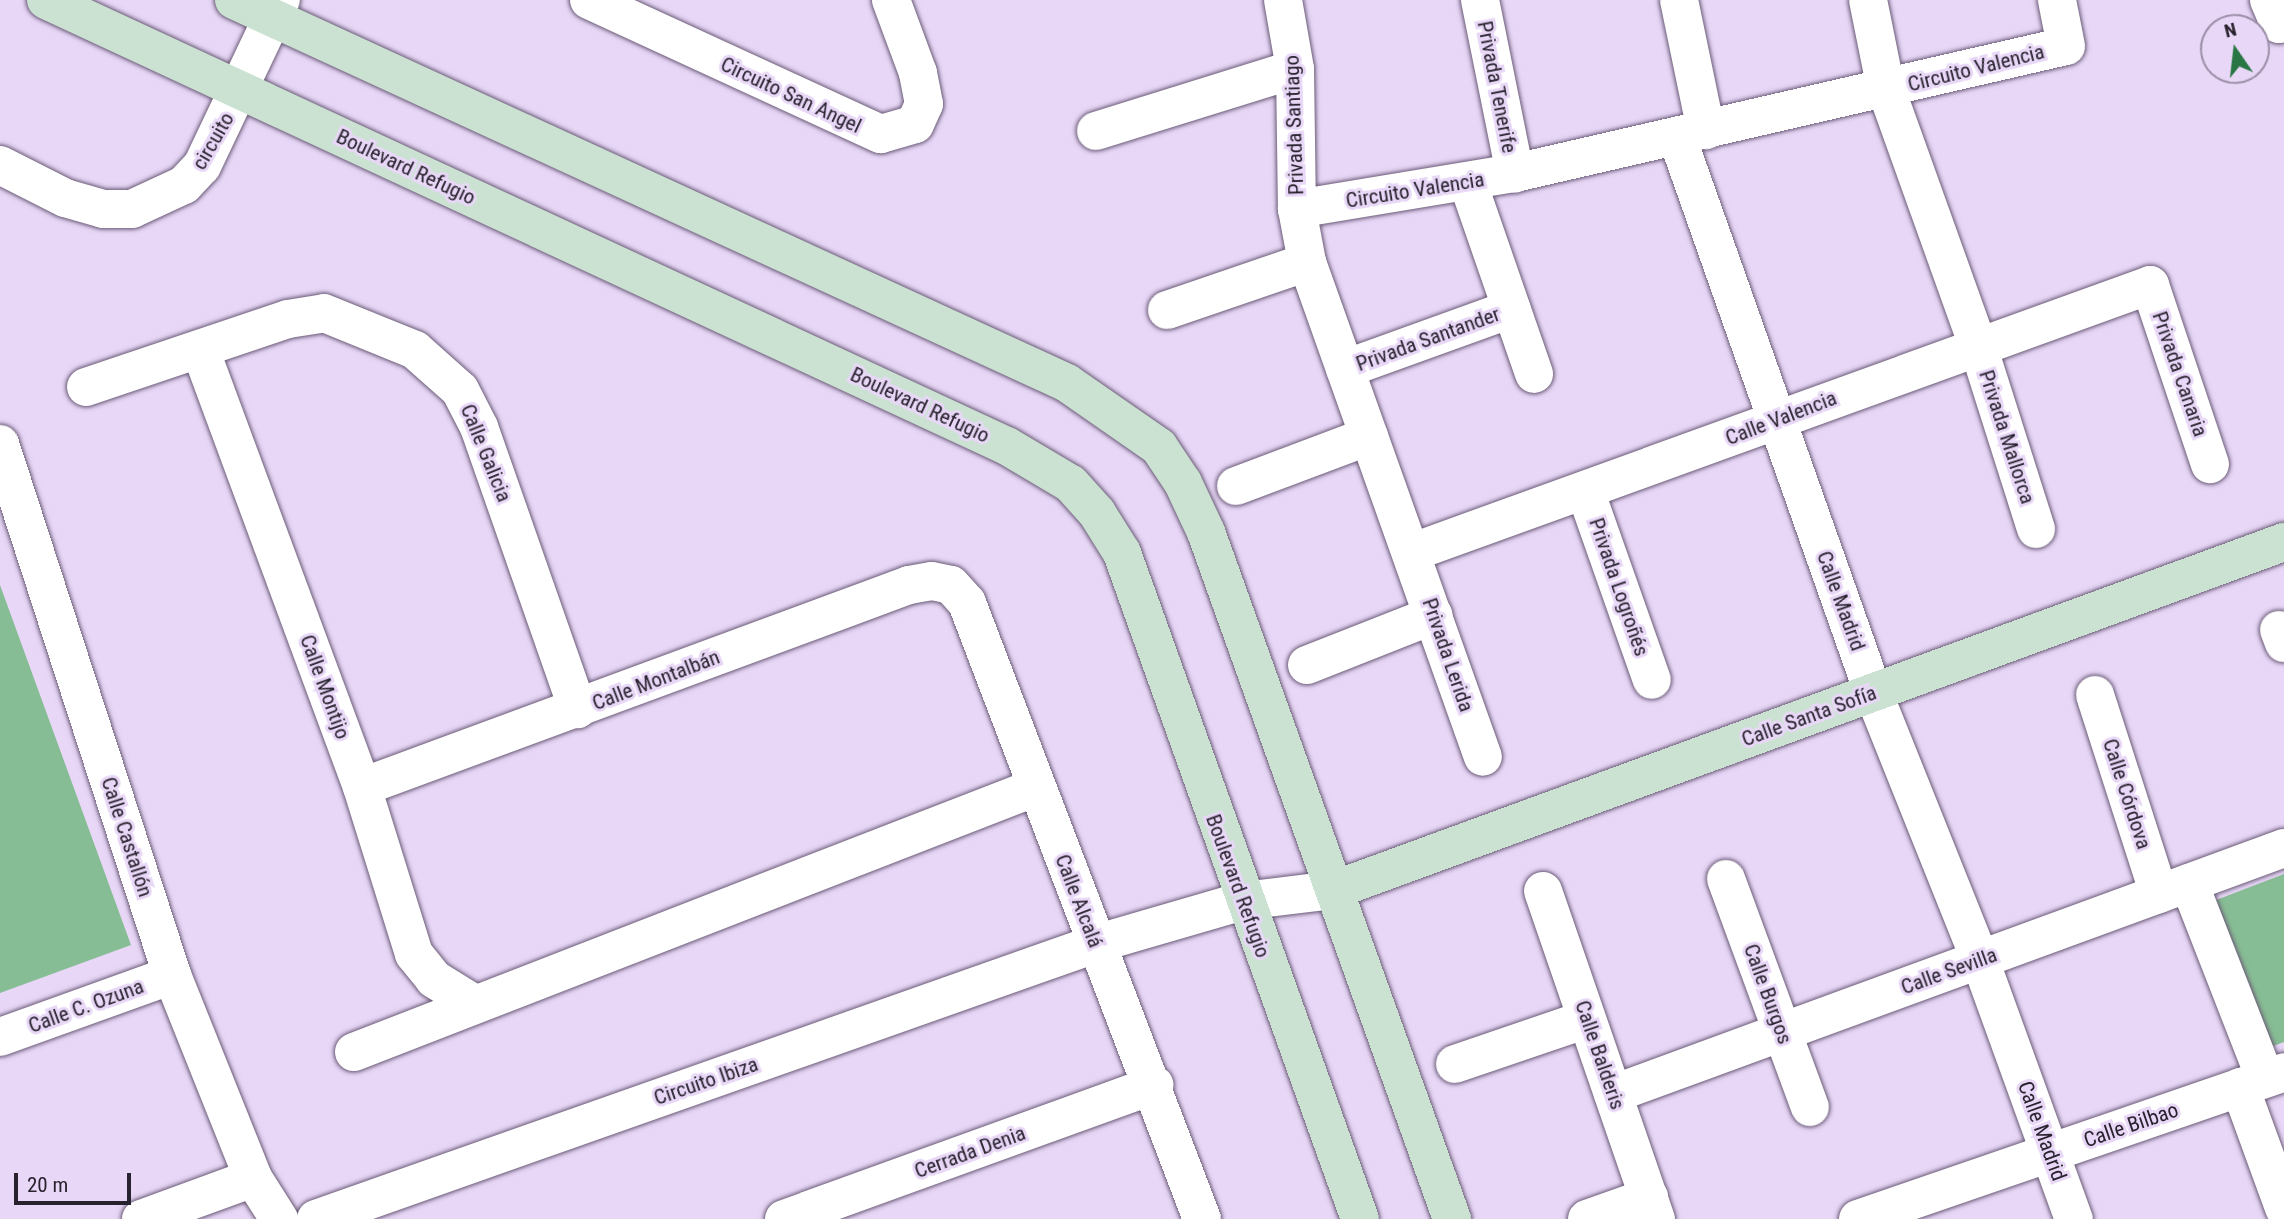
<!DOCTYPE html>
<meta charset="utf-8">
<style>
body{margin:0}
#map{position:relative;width:2284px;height:1219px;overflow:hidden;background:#e8d7f7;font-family:"Roboto Condensed",sans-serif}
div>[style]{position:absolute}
.green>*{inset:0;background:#87bd94}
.roads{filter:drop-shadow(0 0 2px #6a5b77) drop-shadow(0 0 2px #6a5b77)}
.street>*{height:38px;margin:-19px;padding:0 19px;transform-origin:19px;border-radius:19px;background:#fff}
.secondary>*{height:38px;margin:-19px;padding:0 19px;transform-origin:19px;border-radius:19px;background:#cbe2d2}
span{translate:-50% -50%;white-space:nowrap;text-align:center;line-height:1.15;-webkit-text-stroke:6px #e8d7f7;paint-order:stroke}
.street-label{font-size:21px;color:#28222e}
.north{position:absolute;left:2200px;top:14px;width:70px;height:70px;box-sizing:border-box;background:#e8d7f7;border:2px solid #9b8fa7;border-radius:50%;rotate:346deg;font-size:19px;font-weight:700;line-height:28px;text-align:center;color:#28222e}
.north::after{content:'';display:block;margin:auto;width:24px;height:32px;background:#2a7544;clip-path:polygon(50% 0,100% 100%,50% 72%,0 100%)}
.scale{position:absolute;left:14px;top:1173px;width:117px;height:32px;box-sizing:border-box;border:4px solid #28222e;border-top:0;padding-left:9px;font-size:21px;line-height:24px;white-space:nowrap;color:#28222e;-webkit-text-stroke:5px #e8d7f7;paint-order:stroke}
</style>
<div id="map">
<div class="green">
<div style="clip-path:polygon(0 585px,131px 945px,0 993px)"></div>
<div style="clip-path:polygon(2284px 874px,2284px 1042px,2268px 1048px,2211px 902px)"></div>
</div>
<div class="roads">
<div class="street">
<div style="left:589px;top:0;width:321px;rotate:24.7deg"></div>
<div style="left:881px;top:134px;width:35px;rotate:-16deg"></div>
<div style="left:915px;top:124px;width:22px;rotate:-66deg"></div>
<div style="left:924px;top:104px;width:32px;rotate:-101deg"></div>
<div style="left:918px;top:73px;width:78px;rotate:-110.3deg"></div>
<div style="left:1283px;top:0;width:70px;rotate:80.1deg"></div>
<div style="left:1295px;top:69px;width:140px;rotate:89.2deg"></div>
<div style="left:1297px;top:209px;width:54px;rotate:79.3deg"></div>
<div style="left:1307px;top:262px;width:525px;rotate:70.43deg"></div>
<div style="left:1480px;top:0;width:177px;rotate:78.6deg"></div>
<div style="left:1679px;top:0;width:133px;rotate:78.3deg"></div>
<div style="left:1868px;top:0;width:91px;rotate:78.6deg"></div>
<div style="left:1886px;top:89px;width:273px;rotate:70.3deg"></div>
<div style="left:1978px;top:346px;width:192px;rotate:72.4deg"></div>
<div style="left:2269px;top:0;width:26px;rotate:67deg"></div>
<div style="left:2279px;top:24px;width:6px;rotate:-31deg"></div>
<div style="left:1096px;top:131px;width:208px;rotate:-17.3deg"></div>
<div style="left:1677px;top:137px;width:589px;rotate:70.55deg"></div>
<div style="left:1873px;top:692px;width:289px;rotate:68.2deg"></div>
<div style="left:1980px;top:960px;width:276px;rotate:70.1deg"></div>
<div style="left:0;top:165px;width:73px;rotate:26.9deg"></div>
<div style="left:65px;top:198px;width:40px;rotate:16deg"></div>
<div style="left:103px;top:209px;width:29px"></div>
<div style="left:132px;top:209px;width:57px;rotate:-24.8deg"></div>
<div style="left:184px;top:185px;width:26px;rotate:-47deg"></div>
<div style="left:202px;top:166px;width:184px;rotate:-64.6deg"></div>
<div style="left:1468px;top:183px;width:202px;rotate:70.9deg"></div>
<div style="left:1297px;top:209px;width:221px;rotate:-9.4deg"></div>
<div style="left:1515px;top:173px;width:565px;rotate:-12.98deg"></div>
<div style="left:2066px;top:46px;width:47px;rotate:-101.1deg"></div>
<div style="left:1167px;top:310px;width:148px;rotate:-18.9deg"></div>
<div style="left:200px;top:349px;width:467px;rotate:69.7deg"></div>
<div style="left:362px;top:787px;width:175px;rotate:72.7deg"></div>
<div style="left:414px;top:954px;width:32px;rotate:51deg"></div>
<div style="left:434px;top:979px;width:46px;rotate:31.6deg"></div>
<div style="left:1345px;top:369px;width:177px;rotate:-19.9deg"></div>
<div style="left:86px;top:387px;width:213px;rotate:-18.6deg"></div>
<div style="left:288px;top:319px;width:36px;rotate:-9deg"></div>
<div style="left:324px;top:313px;width:98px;rotate:22.1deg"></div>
<div style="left:415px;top:350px;width:60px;rotate:41.6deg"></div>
<div style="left:460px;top:390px;width:42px;rotate:62.8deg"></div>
<div style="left:479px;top:427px;width:299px;rotate:70.7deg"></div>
<div style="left:0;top:444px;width:558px;rotate:72.05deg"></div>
<div style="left:172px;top:975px;width:219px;rotate:68.2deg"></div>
<div style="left:253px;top:1178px;width:49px;rotate:57.6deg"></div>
<div style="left:1236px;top:486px;width:142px;rotate:-20.6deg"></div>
<div style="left:1586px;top:493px;width:198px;rotate:70.6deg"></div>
<div style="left:1413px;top:552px;width:784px;rotate:-19.91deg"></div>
<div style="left:2150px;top:285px;width:189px;rotate:71.5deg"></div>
<div style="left:2279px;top:630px;width:14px;rotate:69deg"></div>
<div style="left:1307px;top:665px;width:136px;rotate:-21.5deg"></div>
<div style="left:2095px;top:695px;width:209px;rotate:72.2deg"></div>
<div style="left:362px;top:787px;width:583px;rotate:-20.27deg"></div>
<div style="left:909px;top:585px;width:23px;rotate:-10deg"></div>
<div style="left:932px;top:581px;width:19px;rotate:12deg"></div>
<div style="left:951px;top:585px;width:24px;rotate:48deg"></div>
<div style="left:967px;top:603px;width:659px;rotate:69.12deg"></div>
<div style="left:1726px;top:879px;width:243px;rotate:69.8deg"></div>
<div style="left:2189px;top:883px;width:209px;rotate:68.7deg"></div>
<div style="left:1543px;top:891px;width:347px;rotate:71deg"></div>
<div style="left:0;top:1037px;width:183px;rotate:-19.8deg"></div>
<div style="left:354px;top:1052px;width:729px;rotate:-21.22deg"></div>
<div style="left:1455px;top:1064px;width:139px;rotate:-18.8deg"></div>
<div style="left:2240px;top:1087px;width:129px;rotate:70deg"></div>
<div style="left:1613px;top:1094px;width:715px;rotate:-20.13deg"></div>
<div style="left:141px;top:1219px;width:119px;rotate:-20.1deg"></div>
<div style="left:316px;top:1219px;width:826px;rotate:-19.44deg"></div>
<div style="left:1095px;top:944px;width:154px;rotate:-16.2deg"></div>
<div style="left:1243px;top:901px;width:92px;rotate:-6.9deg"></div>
<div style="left:784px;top:1219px;width:394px;rotate:-19.9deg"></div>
<div style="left:1587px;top:1219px;width:66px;rotate:-19.5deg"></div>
<div style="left:1858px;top:1219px;width:451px;rotate:-19deg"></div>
</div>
<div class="secondary">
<div style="left:46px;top:0;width:1059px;rotate:24.9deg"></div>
<div style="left:1007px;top:446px;width:74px;rotate:30.7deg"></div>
<div style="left:1071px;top:484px;width:39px;rotate:48deg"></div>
<div style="left:1097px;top:513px;width:47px;rotate:58deg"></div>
<div style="left:1122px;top:553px;width:707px;rotate:70.34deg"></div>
<div style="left:234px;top:0;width:917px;rotate:24.69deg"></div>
<div style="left:1067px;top:383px;width:112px;rotate:34.8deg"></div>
<div style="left:1159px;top:447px;width:43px;rotate:56.3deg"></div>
<div style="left:1183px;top:483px;width:54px;rotate:64.9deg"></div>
<div style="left:1206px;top:532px;width:730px;rotate:70.3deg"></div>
<div style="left:1334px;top:890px;width:1012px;rotate:-20.12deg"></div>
</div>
</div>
<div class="street-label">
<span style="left:1976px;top:68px;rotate:-14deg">Circuito Valencia</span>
<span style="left:1497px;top:87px;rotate:79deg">Privada Tenerife</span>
<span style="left:791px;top:95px;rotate:25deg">Circuito San Angel</span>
<span style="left:1294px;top:125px;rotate:-92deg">Privada Santiago</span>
<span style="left:213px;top:141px;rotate:-60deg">circuito</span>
<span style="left:406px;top:167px;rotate:25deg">Boulevard Refugio</span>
<span style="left:1415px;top:190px;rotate:-9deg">Circuito Valencia</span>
<span style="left:1428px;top:339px;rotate:-20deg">Privada Santander</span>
<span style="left:2180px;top:374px;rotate:71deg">Privada Canaria</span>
<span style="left:920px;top:405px;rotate:25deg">Boulevard Refugio</span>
<span style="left:1781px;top:418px;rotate:-21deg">Calle Valencia</span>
<span style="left:2007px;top:437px;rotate:72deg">Privada Mallorca</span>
<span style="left:486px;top:453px;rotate:68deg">Calle Galicia</span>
<span style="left:1619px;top:587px;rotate:71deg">Privada Logroñés</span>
<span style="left:1841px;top:601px;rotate:70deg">Calle Madrid</span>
<span style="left:1448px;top:655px;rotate:71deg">Privada Lerida</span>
<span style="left:656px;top:680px;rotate:-21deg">Calle Montalbán</span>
<span style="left:325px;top:687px;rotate:70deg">Calle Montijo</span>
<span style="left:1809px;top:716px;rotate:-20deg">Calle Santa Sofía</span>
<span style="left:2127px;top:794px;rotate:72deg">Calle Córdova</span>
<span style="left:127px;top:837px;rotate:72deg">Calle Castallón</span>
<span style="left:1238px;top:886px;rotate:70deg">Boulevard Refugio</span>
<span style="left:1079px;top:901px;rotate:69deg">Calle Alcalá</span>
<span style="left:1949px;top:971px;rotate:-20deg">Calle Sevilla</span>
<span style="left:1768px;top:994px;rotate:70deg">Calle Burgos</span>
<span style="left:86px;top:1006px;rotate:-20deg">Calle C. Ozuna</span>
<span style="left:1600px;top:1055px;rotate:71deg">Calle Balderis</span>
<span style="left:706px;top:1081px;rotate:-19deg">Circuito Ibiza</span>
<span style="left:2131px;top:1125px;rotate:-19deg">Calle Bilbao</span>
<span style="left:2042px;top:1131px;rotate:70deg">Calle Madrid</span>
<span style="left:970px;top:1152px;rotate:-20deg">Cerrada Denia</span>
</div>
<div class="north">N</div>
<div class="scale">20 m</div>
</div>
